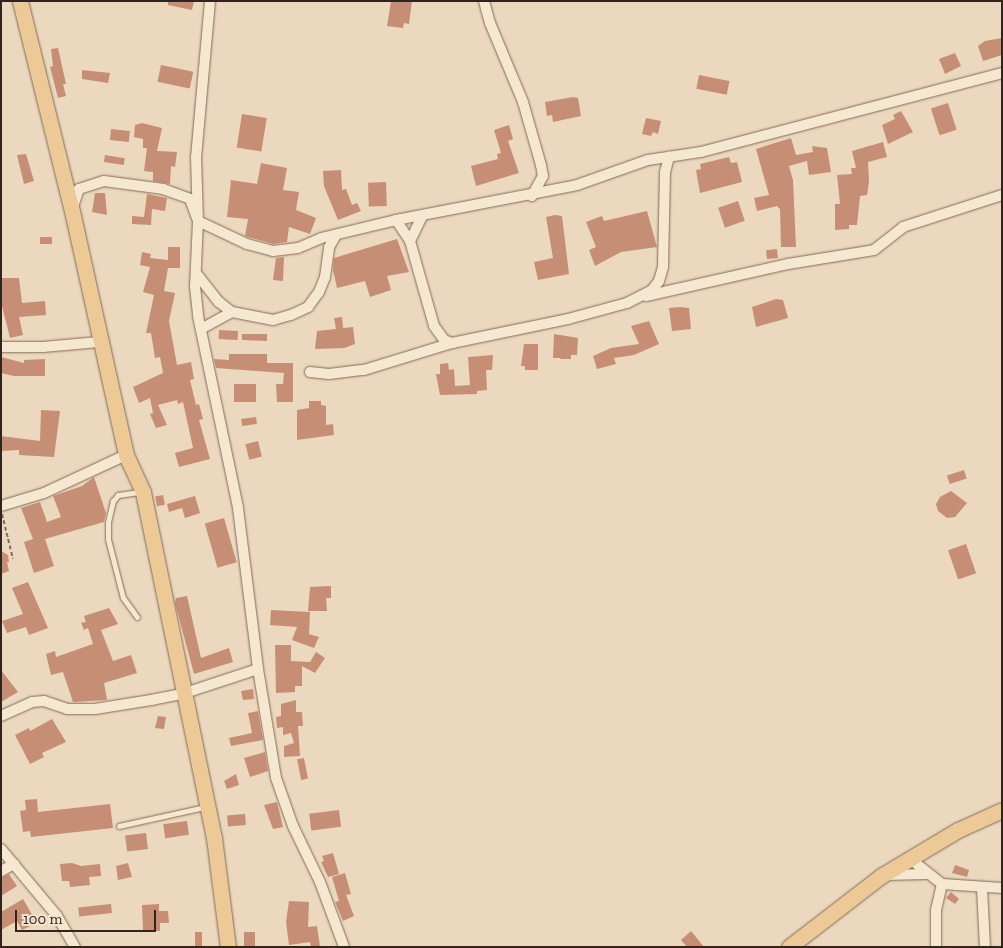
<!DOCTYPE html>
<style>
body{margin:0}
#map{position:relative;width:1003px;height:948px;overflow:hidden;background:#ebd8be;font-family:"Zilla Slab",serif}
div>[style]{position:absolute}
.building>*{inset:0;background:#c78e76;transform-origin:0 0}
.path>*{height:2px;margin-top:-1px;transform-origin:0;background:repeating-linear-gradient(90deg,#826a58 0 4px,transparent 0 6.5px)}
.roads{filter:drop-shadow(0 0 1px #826a58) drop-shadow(0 0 1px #826a58)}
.lane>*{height:5px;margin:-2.5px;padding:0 2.5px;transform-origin:2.5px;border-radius:2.5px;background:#f6e7d1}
.street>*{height:10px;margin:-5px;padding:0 5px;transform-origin:5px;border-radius:5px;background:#f6e7d1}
.primary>*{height:15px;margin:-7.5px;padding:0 7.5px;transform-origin:7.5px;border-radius:7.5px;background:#edc997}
span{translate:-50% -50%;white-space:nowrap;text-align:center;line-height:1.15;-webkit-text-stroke:4px #f3e4cd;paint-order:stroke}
.frame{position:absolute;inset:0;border:2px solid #32241c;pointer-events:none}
.scale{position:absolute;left:15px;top:910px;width:141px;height:22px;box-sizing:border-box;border:2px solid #32241c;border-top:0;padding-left:6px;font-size:15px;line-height:18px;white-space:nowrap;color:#32241c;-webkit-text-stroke:4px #f3e4cd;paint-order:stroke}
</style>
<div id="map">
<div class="building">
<div style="clip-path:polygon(168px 1px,194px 1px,192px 10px,168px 5px)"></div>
<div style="clip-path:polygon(391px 1px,412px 1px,409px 24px,404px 23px,403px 28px,387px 26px)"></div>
<div style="clip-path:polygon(1002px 38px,1002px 55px,983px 61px,978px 46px,985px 41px)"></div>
<div style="clip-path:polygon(58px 48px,66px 84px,63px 84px,66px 96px,58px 98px,50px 67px,53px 66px,51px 49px)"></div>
<div style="clip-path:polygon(955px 53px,961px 66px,945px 74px,939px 59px)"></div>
<div style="left:161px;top:65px;width:33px;height:17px;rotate:12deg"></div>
<div style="clip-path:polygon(82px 70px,110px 73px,108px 83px,82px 79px)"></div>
<div style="left:699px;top:75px;width:31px;height:14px;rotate:11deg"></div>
<div style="clip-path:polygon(573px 97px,578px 98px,581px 116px,553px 122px,552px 115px,547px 116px,545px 102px)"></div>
<div style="left:948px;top:103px;width:28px;height:18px;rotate:72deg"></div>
<div style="clip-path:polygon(901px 111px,913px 132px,888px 144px,882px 125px,895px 119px,893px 115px)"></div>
<div style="left:242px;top:114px;width:25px;height:34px;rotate:9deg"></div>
<div style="clip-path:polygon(646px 118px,661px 121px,658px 134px,653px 132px,651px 136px,642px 134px)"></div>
<div style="clip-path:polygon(142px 123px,162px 128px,157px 151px,177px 152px,175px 167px,171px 166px,170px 184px,153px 181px,153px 172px,144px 171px,147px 148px,143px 148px,143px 139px,134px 137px,135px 125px)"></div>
<div style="clip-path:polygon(509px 125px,513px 139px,508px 141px,519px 173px,476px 186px,471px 166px,498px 159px,497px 154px,501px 153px,494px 130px)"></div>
<div style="left:111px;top:129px;width:19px;height:11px;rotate:6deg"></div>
<div style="clip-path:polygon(791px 138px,796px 155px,813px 152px,812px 146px,827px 148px,831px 172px,809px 175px,807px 161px,789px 166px,793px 180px,796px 247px,781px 247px,780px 209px,777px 206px,757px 211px,754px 198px,769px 195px,756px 149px)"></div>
<div style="clip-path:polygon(883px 142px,887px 157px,868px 162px,869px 182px,867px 195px,860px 196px,857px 225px,849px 225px,849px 229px,835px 230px,835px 204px,840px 204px,837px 175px,852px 174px,851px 168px,856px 168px,852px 151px)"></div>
<div style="clip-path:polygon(26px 154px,34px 181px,24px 184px,17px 155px)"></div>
<div style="left:105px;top:155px;width:20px;height:7px;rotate:9deg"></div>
<div style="clip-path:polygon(729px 157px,731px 163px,737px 162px,742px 182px,700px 193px,696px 170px,701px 169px,700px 164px)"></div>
<div style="clip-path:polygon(261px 163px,287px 168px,283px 190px,299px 192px,296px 210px,316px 218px,310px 234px,289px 227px,287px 242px,273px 244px,245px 236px,248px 219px,227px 217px,231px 180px,257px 184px)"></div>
<div style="clip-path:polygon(341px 170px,342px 190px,346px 189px,352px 205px,357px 203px,361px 211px,338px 220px,324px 186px,323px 171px)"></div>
<div style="left:386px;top:182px;width:24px;height:18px;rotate:88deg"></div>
<div style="clip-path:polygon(95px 193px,105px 193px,107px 215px,92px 212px)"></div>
<div style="clip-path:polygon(147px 194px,167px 198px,165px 211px,152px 209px,151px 225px,132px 224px,132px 216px,144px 217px)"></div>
<div style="left:738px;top:201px;width:21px;height:21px;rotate:71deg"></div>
<div style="clip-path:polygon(647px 211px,657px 247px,621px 252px,595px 266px,589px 250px,596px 247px,586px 222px,602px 216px,604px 221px)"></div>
<div style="clip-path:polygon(555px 215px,562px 216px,569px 274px,538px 280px,534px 262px,553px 258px,546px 217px)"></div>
<div style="left:40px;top:237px;width:12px;height:7px"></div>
<div style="clip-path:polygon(397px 239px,409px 272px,387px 276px,391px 290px,370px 297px,365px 281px,337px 288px,333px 270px,334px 258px)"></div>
<div style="clip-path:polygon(168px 247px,180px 247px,180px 268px,168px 268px,164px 291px,175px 293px,169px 321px,177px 365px,191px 362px,194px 379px,190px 380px,196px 405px,199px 404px,203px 419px,199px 420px,210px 459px,179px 467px,175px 453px,193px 448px,183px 402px,178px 404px,177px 400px,158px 405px,167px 425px,156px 428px,150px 414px,153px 413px,150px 398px,139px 403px,133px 387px,163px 373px,160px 357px,155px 358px,151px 333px,146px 333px,154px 295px,143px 292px,150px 267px,140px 265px,142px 252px,151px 254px,150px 258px,168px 260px)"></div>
<div style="left:777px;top:249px;width:9px;height:11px;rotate:84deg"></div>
<div style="clip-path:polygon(284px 257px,283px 281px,273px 280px,276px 258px)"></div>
<div style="clip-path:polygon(1px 278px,19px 278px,22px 303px,45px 301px,46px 315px,19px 317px,23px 335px,10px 338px,1px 302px)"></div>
<div style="clip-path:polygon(776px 299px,783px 300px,788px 318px,756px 327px,752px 307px)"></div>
<div style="clip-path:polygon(680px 307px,689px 308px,691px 329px,672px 331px,669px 308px)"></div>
<div style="clip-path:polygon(342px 317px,343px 328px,353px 327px,355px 344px,344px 348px,315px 349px,317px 331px,336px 329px,334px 318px)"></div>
<div style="clip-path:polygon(649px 321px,659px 344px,634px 355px,614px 358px,616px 364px,597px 369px,593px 356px,611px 348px,639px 344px,631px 326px)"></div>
<div style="left:219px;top:330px;width:19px;height:9px;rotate:3deg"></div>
<div style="clip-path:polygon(242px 334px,267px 334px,267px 341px,242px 340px)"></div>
<div style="clip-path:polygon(554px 334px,578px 338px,577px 355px,571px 355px,571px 359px,560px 359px,561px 355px,560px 358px,553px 358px)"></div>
<div style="clip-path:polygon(524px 344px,538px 344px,538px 370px,525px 370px,525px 366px,521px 366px)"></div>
<div style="clip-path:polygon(229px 354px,267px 354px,267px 363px,293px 363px,293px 402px,277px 402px,276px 384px,283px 384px,284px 373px,216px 368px,214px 359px,229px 360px)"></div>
<div style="clip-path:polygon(493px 355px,492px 370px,486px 370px,487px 390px,477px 391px,477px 394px,440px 395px,436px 374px,440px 374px,440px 364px,448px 363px,449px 370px,454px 369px,455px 386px,470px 385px,468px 357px)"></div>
<div style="clip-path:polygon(1px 357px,24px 363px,24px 360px,45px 359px,45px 376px,14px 376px,1px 373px)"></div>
<div style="left:234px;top:384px;width:22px;height:18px"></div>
<div style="clip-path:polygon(309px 401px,321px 401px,321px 405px,326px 406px,326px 425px,333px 424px,334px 435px,297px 440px,297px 410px,309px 408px)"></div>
<div style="clip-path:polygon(41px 410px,60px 411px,54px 457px,19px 455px,19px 450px,1px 451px,1px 436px,40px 441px)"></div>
<div style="left:256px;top:417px;width:7px;height:15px;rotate:82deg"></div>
<div style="left:258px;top:441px;width:16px;height:13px;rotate:76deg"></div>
<div style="left:964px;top:470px;width:9px;height:18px;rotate:72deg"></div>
<div style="clip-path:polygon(94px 477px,106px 513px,104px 522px,45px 539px,54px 566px,34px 573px,24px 542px,33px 539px,21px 508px,40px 502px,47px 522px,61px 517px,53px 496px,82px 486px)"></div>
<div style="clip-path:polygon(951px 491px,967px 503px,955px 517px,947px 518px,938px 511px,936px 504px,940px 497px)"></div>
<div style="left:163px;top:495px;width:10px;height:8px;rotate:79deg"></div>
<div style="clip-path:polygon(195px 496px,200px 513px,185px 518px,182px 508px,169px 512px,167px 504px)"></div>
<div style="left:224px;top:518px;width:46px;height:20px;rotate:74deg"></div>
<div style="left:966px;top:544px;width:31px;height:19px;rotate:71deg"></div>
<div style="clip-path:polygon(1px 551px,8px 555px,9px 562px,7px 562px,9px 571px,1px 574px)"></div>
<div style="clip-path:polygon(28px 582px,48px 628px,29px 635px,26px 627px,7px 633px,2px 621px,23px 614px,12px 588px)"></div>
<div style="clip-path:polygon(331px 586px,331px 598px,326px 598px,327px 611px,308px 611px,310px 587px)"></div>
<div style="clip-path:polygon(187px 596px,201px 658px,229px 648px,233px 662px,194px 674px,175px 603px,176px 598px)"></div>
<div style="clip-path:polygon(109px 608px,118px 624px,101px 630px,113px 661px,131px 655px,137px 673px,104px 683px,107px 700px,73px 702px,63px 672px,51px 675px,46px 654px,55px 651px,56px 657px,93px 644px,88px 628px,84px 630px,81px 623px,86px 622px,84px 616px)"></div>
<div style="clip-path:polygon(271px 610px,310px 612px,309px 634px,319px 637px,314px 648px,292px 640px,297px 627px,270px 625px)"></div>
<div style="clip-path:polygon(275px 645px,291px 645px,291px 661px,310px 662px,316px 652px,325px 658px,315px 673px,302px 666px,302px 686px,295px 686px,295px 692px,276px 693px)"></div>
<div style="clip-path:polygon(1px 670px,18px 692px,1px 702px)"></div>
<div style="clip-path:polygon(253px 689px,254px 699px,243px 700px,241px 691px)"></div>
<div style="clip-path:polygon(296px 700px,296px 712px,302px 712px,303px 726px,298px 726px,300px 756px,284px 757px,284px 746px,294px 743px,291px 733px,283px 735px,283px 727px,277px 728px,276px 717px,281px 716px,281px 704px)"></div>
<div style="clip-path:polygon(258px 711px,263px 740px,231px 746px,229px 738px,252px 733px,248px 713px)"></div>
<div style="clip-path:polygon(158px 716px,166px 717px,164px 729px,155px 728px)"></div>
<div style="clip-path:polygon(52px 719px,66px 742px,42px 753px,44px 757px,30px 764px,15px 735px,29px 728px,30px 731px)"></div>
<div style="clip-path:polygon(265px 752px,268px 771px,250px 777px,244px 758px)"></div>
<div style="left:304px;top:758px;width:21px;height:7px;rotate:79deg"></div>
<div style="clip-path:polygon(236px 774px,239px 785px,227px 789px,224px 781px)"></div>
<div style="clip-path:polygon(37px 799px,38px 812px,110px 804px,113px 828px,31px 837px,30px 831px,23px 832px,20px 811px,26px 810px,25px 800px)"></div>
<div style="clip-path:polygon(277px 802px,283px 827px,273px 829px,264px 805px)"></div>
<div style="left:339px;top:810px;width:17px;height:30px;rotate:83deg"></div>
<div style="left:245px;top:814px;width:11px;height:18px;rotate:85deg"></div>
<div style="left:187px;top:821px;width:14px;height:24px;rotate:82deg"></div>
<div style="left:146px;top:833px;width:16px;height:21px;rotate:83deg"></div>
<div style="clip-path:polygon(333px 853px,339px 874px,328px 877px,321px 862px,324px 861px,322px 856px)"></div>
<div style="clip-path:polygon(72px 863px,81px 866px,100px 864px,101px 876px,89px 877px,90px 885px,70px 887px,69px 881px,62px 881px,60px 864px)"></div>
<div style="clip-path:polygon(128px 863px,132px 877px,118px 880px,116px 866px)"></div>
<div style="clip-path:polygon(955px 865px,969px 870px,967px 877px,952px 873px)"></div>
<div style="clip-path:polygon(345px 873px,351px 894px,346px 895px,354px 916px,343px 921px,335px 902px,339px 901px,332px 877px)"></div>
<div style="clip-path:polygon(9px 874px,17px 886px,1px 896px,1px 878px)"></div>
<div style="clip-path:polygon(951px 892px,959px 899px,955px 904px,946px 898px)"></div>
<div style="clip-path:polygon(23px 899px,37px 923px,22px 930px,17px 921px,1px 930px,1px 912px)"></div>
<div style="clip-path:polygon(289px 901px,309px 902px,308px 927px,317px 926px,320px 947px,311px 947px,310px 942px,289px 945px,286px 922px)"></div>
<div style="left:111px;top:904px;width:9px;height:33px;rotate:84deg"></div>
<div style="clip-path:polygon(159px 904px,159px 911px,168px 911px,169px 923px,160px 923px,160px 931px,143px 931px,142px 905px)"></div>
<div style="clip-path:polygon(691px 931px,704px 947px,687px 947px,681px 940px)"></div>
<div style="left:195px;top:932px;width:7px;height:14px"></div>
<div style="left:244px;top:932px;width:11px;height:15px"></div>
</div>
<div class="path">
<div style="left:2px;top:514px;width:46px;rotate:76.3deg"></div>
</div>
<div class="roads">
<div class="lane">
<div style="left:137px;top:617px;width:24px;rotate:-126deg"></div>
<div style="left:123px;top:598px;width:61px;rotate:-104.3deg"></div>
<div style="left:108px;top:539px;width:17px;rotate:-90deg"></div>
<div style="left:108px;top:522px;width:22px;rotate:-77deg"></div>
<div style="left:113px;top:501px;width:8px;rotate:-50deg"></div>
<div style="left:118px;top:495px;width:21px;rotate:-8deg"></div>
<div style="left:119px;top:826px;width:88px;rotate:-12.5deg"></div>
</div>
<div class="street">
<div style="left:210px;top:1px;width:157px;rotate:95.1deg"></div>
<div style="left:196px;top:157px;width:64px;rotate:88.2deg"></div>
<div style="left:198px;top:221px;width:65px;rotate:92.6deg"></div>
<div style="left:195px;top:286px;width:30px;rotate:84deg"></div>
<div style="left:198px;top:316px;width:196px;rotate:78.2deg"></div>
<div style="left:238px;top:508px;width:162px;rotate:82.9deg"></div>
<div style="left:258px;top:669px;width:110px;rotate:80.6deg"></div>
<div style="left:276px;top:778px;width:51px;rotate:70.5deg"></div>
<div style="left:293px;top:826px;width:62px;rotate:64.3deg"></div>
<div style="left:320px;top:882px;width:69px;rotate:69.7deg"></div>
<div style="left:484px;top:1px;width:23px;rotate:75deg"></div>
<div style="left:490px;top:23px;width:86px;rotate:67.3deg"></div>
<div style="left:523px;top:102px;width:66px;rotate:74.1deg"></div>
<div style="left:541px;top:165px;width:11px;rotate:80deg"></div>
<div style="left:543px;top:176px;width:23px;rotate:119deg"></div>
<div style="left:72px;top:210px;width:22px;rotate:-72deg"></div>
<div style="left:79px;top:189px;width:26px;rotate:-18deg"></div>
<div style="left:104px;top:181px;width:60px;rotate:7.7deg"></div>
<div style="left:163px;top:189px;width:29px;rotate:20deg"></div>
<div style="left:190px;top:199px;width:23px;rotate:70deg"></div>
<div style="left:198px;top:221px;width:54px;rotate:25.1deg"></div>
<div style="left:247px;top:244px;width:27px;rotate:15deg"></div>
<div style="left:273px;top:251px;width:25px;rotate:-7deg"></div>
<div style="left:298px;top:248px;width:25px;rotate:-23deg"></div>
<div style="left:321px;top:238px;width:77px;rotate:-13.5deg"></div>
<div style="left:396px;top:220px;width:184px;rotate:-10.9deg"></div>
<div style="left:577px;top:185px;width:75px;rotate:-19.4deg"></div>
<div style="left:648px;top:160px;width:54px;rotate:-8.6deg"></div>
<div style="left:701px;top:152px;width:311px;rotate:-14.7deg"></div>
<div style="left:396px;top:220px;width:25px;rotate:56deg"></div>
<div style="left:410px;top:241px;width:88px;rotate:74.2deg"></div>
<div style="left:434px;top:326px;width:17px;rotate:54deg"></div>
<div style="left:444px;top:340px;width:9px;rotate:21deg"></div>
<div style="left:452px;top:343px;width:118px;rotate:-11.7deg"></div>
<div style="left:568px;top:319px;width:61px;rotate:-15.2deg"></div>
<div style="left:627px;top:303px;width:28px;rotate:-27deg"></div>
<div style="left:652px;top:290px;width:11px;rotate:-52deg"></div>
<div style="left:659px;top:281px;width:15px;rotate:-74deg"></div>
<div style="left:663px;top:267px;width:95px;rotate:-88.8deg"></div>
<div style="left:665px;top:172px;width:16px;rotate:-75deg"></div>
<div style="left:410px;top:241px;width:28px;rotate:-64deg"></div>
<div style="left:196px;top:273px;width:37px;rotate:52deg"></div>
<div style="left:219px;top:302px;width:16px;rotate:38deg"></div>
<div style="left:232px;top:312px;width:42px;rotate:11deg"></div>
<div style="left:273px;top:320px;width:19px;rotate:-16deg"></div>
<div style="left:291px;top:315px;width:19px;rotate:-25deg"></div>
<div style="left:308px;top:307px;width:19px;rotate:-54deg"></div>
<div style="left:319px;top:292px;width:16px;rotate:-68deg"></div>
<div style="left:325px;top:277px;width:30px;rotate:-82deg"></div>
<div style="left:329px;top:247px;width:14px;rotate:-60deg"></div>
<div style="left:646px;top:296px;width:146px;rotate:-12.7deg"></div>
<div style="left:788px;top:264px;width:87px;rotate:-9.2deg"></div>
<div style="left:874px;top:250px;width:37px;rotate:-38deg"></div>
<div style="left:903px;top:227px;width:104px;rotate:-17.9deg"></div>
<div style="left:201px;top:329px;width:35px;rotate:-29deg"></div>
<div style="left:1px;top:347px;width:42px"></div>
<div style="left:43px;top:347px;width:56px;rotate:-5.1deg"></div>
<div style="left:310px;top:372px;width:19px;rotate:6deg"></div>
<div style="left:329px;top:374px;width:35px;rotate:-7deg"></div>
<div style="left:364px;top:370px;width:92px;rotate:-17.1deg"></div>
<div style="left:1px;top:506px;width:45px;rotate:-16.8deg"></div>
<div style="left:44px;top:493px;width:90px;rotate:-24.9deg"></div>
<div style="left:1px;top:716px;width:34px;rotate:-24deg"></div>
<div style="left:32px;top:702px;width:12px;rotate:-5deg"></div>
<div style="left:44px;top:701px;width:24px;rotate:19deg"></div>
<div style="left:67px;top:709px;width:28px"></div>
<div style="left:95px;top:709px;width:57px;rotate:-9.1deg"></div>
<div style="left:151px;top:700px;width:32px;rotate:-11deg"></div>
<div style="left:182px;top:694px;width:80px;rotate:-18.2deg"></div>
<div style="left:1px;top:849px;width:87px;rotate:50.1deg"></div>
<div style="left:57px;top:916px;width:36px;rotate:60deg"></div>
<div style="left:909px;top:858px;width:42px;rotate:38.2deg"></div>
<div style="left:942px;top:884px;width:60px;rotate:3.8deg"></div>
<div style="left:1px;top:871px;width:15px;rotate:-28deg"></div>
<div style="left:885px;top:875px;width:41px;rotate:-1.4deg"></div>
<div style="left:982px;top:888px;width:59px;rotate:87.1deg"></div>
<div style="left:936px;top:947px;width:37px;rotate:-90deg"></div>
<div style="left:936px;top:910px;width:27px;rotate:-77deg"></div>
</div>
<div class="primary">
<div style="left:20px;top:1px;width:216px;rotate:76.1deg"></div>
<div style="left:72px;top:211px;width:250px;rotate:77.5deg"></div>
<div style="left:126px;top:455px;width:41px;rotate:65.3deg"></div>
<div style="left:143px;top:492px;width:353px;rotate:78.4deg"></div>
<div style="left:214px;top:838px;width:110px;rotate:82.7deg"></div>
<div style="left:789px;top:947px;width:116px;rotate:-37.7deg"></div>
<div style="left:881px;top:876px;width:90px;rotate:-30.9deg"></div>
<div style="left:958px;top:830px;width:48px;rotate:-24.4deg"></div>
</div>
</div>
<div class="frame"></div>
<div class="scale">100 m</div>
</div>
